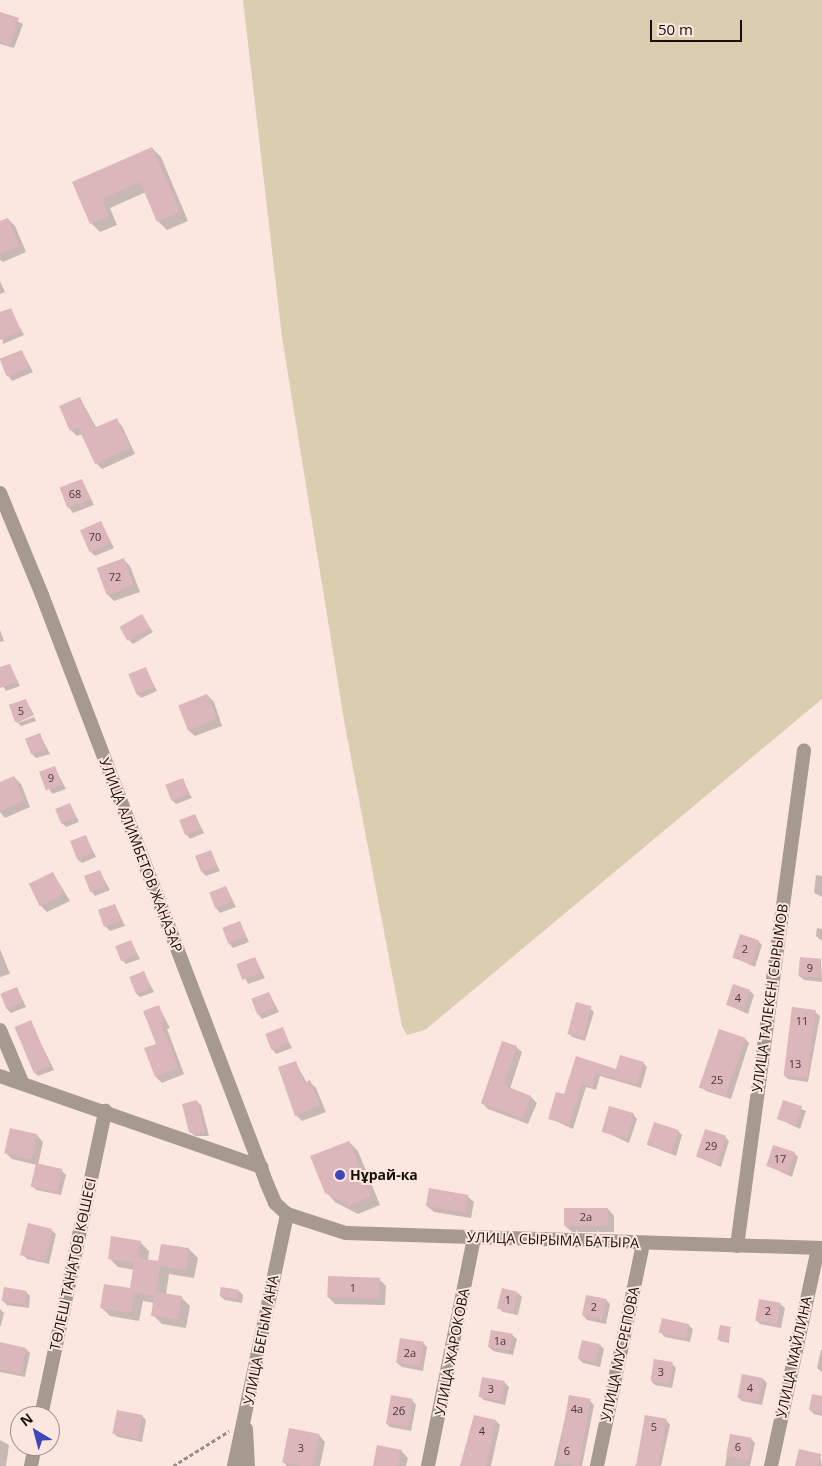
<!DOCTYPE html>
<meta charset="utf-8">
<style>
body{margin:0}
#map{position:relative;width:822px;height:1466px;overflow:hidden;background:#fbe6e0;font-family:"Open Sans",sans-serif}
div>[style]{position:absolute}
.green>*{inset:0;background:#dbcdb0}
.shadow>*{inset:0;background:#0003}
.building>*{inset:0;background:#dbb6ba;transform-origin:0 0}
.path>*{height:2.5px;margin-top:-1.25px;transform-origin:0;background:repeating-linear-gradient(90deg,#9a8a85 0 4px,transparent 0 6.5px)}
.minor>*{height:14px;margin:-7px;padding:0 7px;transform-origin:7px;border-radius:7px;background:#a6998e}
.dots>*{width:14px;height:14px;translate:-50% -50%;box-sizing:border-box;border:2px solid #fbe6e0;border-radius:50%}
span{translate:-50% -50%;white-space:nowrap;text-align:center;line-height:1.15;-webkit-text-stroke:4px #fbe6e0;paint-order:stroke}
.number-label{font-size:11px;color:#4a3836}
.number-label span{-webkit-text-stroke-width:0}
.street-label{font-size:14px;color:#190e0a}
.poi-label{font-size:14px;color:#190e0a;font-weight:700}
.left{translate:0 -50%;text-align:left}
.north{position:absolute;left:10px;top:1406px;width:50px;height:50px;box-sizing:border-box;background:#fbe6e0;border:1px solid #a1908a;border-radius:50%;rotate:323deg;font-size:14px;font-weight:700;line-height:20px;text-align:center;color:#190e0a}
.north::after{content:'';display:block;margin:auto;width:18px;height:22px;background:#3e48bc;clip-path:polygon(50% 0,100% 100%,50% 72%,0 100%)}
.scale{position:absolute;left:650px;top:20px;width:92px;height:22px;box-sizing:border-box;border:2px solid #190e0a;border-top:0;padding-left:6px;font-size:15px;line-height:18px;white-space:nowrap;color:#190e0a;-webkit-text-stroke:4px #fbe6e0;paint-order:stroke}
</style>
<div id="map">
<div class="green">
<div style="clip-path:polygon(243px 0,822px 0,822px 699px,425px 1030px,407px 1035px,402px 1026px,345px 726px,282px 337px)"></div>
</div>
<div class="shadow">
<div style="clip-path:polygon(0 13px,23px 24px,14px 48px,0 44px)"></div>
<div style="clip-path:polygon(152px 148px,161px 157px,188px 221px,167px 230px,158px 221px,146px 192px,110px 208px,117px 225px,100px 232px,91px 223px,73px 182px)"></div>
<div style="clip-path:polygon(8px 219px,15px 226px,26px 252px,3px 262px,0 260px,0 223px)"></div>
<div style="clip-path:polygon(0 281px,5px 292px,0 294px)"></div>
<div style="clip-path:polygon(10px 309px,24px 335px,3px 344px,0 314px)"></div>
<div style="clip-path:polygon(22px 352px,33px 372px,12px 381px,8px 376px)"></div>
<div style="clip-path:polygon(80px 398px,97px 429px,116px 420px,122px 426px,135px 454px,102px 469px,96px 463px,83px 434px,77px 436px,71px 430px)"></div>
<div style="clip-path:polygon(82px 480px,94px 505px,73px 513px,69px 508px)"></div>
<div style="clip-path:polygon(101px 522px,114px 548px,95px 556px,91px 552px)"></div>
<div style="clip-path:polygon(123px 559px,130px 566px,140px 592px,114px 601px,108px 595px)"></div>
<div style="clip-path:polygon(142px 616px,153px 632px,133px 644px,129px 640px)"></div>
<div style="clip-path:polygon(0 630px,4px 641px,0 642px)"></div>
<div style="clip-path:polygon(10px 665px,20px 686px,6px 691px,0 681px,0 669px)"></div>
<div style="clip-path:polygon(146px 669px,157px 691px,141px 698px,136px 693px)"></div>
<div style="clip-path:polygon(207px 695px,214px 702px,222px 726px,195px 736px,188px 730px,179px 706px)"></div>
<div style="clip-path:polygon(26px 700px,34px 715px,17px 723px,10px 706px)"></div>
<div style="clip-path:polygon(34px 717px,36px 721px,21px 726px,18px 723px)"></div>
<div style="clip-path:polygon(40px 735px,50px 754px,36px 758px,32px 754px)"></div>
<div style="clip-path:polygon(55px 768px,66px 789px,52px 794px,41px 773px)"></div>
<div style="clip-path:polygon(14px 777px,21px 784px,30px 807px,5px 818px,0 812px,0 783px)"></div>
<div style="clip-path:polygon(182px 779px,192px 798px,176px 804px,172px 800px)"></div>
<div style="clip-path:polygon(70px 804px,79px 822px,66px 827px,62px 823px)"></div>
<div style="clip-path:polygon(195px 815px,204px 833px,190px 839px,186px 834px)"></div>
<div style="clip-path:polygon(86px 837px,96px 857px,82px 863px,77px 859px)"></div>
<div style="clip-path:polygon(211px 852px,220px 871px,206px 876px,202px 872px)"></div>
<div style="clip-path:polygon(100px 872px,110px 890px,95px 896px,91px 891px)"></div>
<div style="clip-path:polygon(53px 873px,70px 901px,47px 912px,40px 905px)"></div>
<div style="clip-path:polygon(816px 875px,822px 876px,822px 897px,814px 893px)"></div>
<div style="clip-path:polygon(226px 887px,236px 907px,220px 913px,216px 908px)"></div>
<div style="clip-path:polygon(115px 905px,125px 926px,110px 931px,106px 927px)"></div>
<div style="clip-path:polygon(240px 923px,249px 942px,233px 948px,229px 943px)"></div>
<div style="clip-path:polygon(817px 928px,822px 929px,822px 941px,816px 936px)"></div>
<div style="clip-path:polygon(131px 941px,140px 959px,126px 964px,122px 960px)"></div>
<div style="clip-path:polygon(758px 941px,762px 945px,755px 967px,733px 957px)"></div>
<div style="clip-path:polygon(0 949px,10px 974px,0 977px)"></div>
<div style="clip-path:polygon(255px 958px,265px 978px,248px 984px,238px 964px)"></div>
<div style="clip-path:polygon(821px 960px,822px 982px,804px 980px,799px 976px)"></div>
<div style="clip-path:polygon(144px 973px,154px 992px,140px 997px,136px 993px)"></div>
<div style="clip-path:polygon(17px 988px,26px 1007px,11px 1013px,6px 1008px)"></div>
<div style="clip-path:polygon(750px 991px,754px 995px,748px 1014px,728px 1005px)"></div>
<div style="clip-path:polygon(269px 993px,279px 1012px,262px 1019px,258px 1014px)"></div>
<div style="clip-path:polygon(159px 1007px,170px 1028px,167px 1029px,184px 1074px,162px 1083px,156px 1077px)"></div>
<div style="clip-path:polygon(590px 1008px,594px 1012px,585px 1041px,572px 1037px,568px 1032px)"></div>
<div style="clip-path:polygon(815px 1012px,820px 1016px,808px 1082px,788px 1079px,784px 1075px)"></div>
<div style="clip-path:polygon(30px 1021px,54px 1070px,38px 1076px,34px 1072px)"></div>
<div style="clip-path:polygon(282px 1029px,292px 1048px,276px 1054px,272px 1049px)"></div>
<div style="clip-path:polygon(745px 1039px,749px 1043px,731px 1099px,706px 1091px,702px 1087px)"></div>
<div style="clip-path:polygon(516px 1047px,522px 1052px,510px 1089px,531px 1097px,537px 1103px,528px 1124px,488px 1109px,482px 1103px)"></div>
<div style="clip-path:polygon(577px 1058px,617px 1070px,643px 1063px,647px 1067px,641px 1088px,600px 1076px,596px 1090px,586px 1087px,573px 1129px,549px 1118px,565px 1096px)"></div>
<div style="clip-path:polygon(295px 1062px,307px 1083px,310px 1082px,316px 1088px,326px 1112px,302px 1121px,296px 1115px)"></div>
<div style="clip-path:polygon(196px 1101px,201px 1105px,209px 1136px,195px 1136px,190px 1132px)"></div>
<div style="clip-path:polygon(784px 1102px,806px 1111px,800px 1129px,779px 1119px)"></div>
<div style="clip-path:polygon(633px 1114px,637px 1119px,629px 1143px,603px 1131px)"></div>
<div style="clip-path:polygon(678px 1131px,682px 1135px,676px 1156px,648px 1145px)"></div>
<div style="clip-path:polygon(37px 1135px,43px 1142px,38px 1165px,61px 1170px,66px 1175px,61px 1195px,36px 1190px,32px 1186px,37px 1165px,12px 1159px,6px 1153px)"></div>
<div style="clip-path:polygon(725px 1137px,729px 1141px,721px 1167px,698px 1157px)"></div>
<div style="clip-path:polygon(349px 1142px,358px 1151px,380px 1205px,358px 1214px,335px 1202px,326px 1192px)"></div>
<div style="clip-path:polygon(794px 1153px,798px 1157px,792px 1177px,768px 1166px)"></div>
<div style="clip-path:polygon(467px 1196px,474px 1202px,471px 1218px,434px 1212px,427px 1206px)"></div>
<div style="clip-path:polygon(608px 1209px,614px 1216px,614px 1232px,572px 1232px,565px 1226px)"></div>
<div style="clip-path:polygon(51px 1230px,56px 1234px,49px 1264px,27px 1259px,23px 1255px)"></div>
<div style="clip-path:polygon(140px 1242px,149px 1251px,148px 1261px,159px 1263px,189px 1249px,198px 1258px,194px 1278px,169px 1274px,166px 1295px,181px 1297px,190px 1306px,186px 1328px,162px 1324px,153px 1315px,155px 1303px,143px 1301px,139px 1321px,110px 1316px,101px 1307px,131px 1289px,135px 1270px,118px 1267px,109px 1258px)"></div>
<div style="clip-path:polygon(379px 1279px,386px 1286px,385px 1305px,335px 1304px,328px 1297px)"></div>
<div style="clip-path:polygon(239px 1291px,243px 1295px,242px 1303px,225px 1300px,220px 1296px)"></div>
<div style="clip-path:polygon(26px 1292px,30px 1296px,29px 1308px,7px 1305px,3px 1301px)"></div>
<div style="clip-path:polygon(518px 1293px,522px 1297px,518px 1315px,503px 1312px,499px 1308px)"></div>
<div style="clip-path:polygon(606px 1300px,610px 1304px,606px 1324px,587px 1320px,583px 1315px)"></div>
<div style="clip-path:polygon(780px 1304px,785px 1308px,781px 1328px,760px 1324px,756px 1320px)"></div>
<div style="clip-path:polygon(0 1309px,4px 1313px,1px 1326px,0 1326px)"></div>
<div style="clip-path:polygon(688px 1325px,693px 1329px,690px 1342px,665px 1337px,660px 1332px)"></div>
<div style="clip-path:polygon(730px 1328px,729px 1343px,720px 1341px,718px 1339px)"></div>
<div style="clip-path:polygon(512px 1335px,517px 1339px,513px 1355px,493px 1351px,489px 1347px)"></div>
<div style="clip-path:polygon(0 1343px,26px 1349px,30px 1353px,25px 1377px,0 1372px)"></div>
<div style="clip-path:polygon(423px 1343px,427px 1347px,423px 1371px,402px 1367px,397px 1363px)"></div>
<div style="clip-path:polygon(600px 1345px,604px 1349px,600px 1367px,583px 1363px,579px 1359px)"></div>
<div style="clip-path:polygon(821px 1350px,822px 1350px,822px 1372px,817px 1368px)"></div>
<div style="clip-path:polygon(672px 1364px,676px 1368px,672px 1388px,655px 1385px,651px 1381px)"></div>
<div style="clip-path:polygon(763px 1379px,767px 1383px,762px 1405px,742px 1401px,738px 1397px)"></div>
<div style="clip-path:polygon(504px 1382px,509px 1387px,505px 1405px,484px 1400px,479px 1396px)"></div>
<div style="clip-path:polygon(570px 1396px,590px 1401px,594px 1405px,582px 1466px,554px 1466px)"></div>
<div style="clip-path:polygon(822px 1398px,822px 1416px,814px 1414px,810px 1410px)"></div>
<div style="clip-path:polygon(412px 1400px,416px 1405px,411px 1431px,390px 1427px,386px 1423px)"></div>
<div style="clip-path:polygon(142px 1416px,146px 1420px,142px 1442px,118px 1437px,113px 1433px)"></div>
<div style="clip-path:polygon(666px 1420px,670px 1425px,661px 1466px,635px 1466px)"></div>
<div style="clip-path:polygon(496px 1421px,500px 1425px,491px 1466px,461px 1466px)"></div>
<div style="clip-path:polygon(319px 1435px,325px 1442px,320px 1466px,287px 1466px,283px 1462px)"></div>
<div style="clip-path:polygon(731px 1435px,751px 1439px,755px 1443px,750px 1466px,725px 1466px)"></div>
<div style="clip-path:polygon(0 1440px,9px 1445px,6px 1466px,0 1466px)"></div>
<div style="clip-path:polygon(401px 1451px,408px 1458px,406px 1466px,374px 1466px)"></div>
<div style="clip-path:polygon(820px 1455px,822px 1466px,796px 1466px)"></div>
</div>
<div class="building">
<div style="clip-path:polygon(0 12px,19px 18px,10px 45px,0 42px)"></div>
<div style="clip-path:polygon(152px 147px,180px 212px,157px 222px,140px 182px,102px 199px,109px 216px,90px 224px,72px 182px)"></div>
<div style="clip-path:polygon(8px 218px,20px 246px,0 254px,0 221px)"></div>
<div style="clip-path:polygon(11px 308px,21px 331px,0 340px,0 312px)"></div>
<div style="left:22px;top:350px;width:19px;height:24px;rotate:69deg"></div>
<div style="clip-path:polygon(80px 397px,94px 428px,117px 418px,130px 448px,95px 464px,78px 427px,70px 431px,59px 406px)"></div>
<div style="left:82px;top:479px;width:22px;height:24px;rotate:69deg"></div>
<div style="left:101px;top:521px;width:24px;height:23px;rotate:66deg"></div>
<div style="left:124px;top:558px;width:29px;height:29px;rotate:70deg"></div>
<div style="left:142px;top:614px;width:16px;height:26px;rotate:60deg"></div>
<div style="clip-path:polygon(10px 664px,17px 682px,0 688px,0 667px)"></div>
<div style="left:146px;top:667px;width:22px;height:19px;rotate:68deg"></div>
<div style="left:207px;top:694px;width:27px;height:31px;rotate:68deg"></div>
<div style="left:26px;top:699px;width:18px;height:18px;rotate:71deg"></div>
<div style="left:40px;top:733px;width:17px;height:16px;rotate:69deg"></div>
<div style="left:55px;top:766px;width:20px;height:17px;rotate:70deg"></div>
<div style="clip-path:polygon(14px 776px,25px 800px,0 811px,0 782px)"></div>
<div style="left:183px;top:778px;width:17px;height:19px;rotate:69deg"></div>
<div style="left:70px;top:803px;width:16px;height:16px;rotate:68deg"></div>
<div style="left:195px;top:814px;width:16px;height:17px;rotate:68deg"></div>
<div style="left:86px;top:835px;width:19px;height:17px;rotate:69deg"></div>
<div style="left:211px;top:850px;width:17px;height:17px;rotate:69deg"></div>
<div style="left:100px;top:870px;width:17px;height:17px;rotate:69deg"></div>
<div style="left:53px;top:872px;width:25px;height:27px;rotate:64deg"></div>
<div style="left:226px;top:886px;width:17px;height:18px;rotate:69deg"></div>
<div style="left:115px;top:904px;width:18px;height:18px;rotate:71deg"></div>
<div style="left:240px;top:921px;width:17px;height:19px;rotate:69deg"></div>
<div style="left:740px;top:934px;width:20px;height:25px;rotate:18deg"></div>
<div style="left:131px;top:940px;width:16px;height:17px;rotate:68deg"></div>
<div style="left:255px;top:957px;width:17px;height:20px;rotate:69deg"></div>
<div style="left:800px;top:957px;width:21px;height:19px;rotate:5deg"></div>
<div style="left:144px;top:971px;width:18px;height:16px;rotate:68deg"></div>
<div style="left:733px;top:984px;width:18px;height:22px;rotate:19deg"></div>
<div style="left:17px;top:987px;width:16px;height:18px;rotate:68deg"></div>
<div style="left:269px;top:992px;width:17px;height:19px;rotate:69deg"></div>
<div style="left:576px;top:1002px;width:16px;height:33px;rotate:15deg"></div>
<div style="clip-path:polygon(159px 1005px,165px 1022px,161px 1023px,178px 1068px,155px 1077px,144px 1048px,156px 1044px,143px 1011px)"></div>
<div style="left:792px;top:1007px;width:24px;height:69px;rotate:7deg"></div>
<div style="left:31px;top:1020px;width:50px;height:18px;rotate:67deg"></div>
<div style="left:283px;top:1027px;width:17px;height:19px;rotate:69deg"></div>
<div style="left:719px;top:1029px;width:28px;height:62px;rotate:19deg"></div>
<div style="clip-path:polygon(502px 1041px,517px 1046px,504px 1085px,531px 1096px,523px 1119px,481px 1103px)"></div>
<div style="clip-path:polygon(620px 1055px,644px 1062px,637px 1085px,596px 1073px,592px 1087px,582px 1084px,569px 1125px,548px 1119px,556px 1092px,564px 1094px,576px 1056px,616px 1069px)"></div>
<div style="clip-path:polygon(296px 1061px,304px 1083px,310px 1080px,320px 1105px,295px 1116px,278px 1067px)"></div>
<div style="clip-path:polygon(197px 1100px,205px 1132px,196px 1135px,189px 1132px,182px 1104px)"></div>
<div style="left:783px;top:1100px;width:20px;height:20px;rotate:18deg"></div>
<div style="left:609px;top:1106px;width:26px;height:27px;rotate:16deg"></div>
<div style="left:654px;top:1122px;width:26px;height:24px;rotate:18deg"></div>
<div style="left:10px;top:1128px;width:28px;height:26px;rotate:13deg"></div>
<div style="left:705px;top:1129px;width:22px;height:29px;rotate:18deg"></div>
<div style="clip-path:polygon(349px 1141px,371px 1196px,349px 1206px,325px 1193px,310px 1156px)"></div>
<div style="left:773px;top:1145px;width:23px;height:22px;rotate:18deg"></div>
<div style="left:36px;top:1163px;width:27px;height:24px;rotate:13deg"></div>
<div style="left:429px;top:1188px;width:40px;height:18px;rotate:10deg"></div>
<div style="left:564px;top:1208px;width:44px;height:18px"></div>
<div style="left:28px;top:1223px;width:25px;height:33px;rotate:14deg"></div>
<div style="clip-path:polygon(111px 1236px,141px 1241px,138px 1258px,158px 1261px,161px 1244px,189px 1248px,186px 1270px,160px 1266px,156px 1292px,182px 1296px,178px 1320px,151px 1316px,154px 1296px,134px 1293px,131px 1313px,100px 1308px,104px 1284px,130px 1288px,134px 1263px,108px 1259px)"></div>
<div style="left:328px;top:1276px;width:52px;height:21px;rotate:2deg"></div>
<div style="left:4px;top:1287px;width:23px;height:14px;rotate:10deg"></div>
<div style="left:221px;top:1287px;width:18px;height:9px;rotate:9deg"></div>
<div style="left:502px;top:1288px;width:16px;height:21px;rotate:14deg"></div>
<div style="left:586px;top:1295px;width:21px;height:21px;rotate:11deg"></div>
<div style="left:759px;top:1299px;width:22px;height:22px;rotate:10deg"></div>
<div style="left:662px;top:1318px;width:28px;height:15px;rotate:13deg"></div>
<div style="left:720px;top:1325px;width:11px;height:15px;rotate:10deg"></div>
<div style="left:491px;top:1330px;width:22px;height:17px;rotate:10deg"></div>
<div style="left:400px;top:1338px;width:24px;height:25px;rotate:9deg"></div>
<div style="left:582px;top:1340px;width:18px;height:19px;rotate:13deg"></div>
<div style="clip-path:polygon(0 1342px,26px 1348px,21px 1374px,0 1369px)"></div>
<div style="left:654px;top:1359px;width:19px;height:22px;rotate:9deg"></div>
<div style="left:742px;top:1374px;width:21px;height:24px;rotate:11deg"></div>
<div style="left:482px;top:1377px;width:23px;height:20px;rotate:10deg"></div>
<div style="clip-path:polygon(812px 1394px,822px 1396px,822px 1413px,809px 1410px)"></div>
<div style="left:391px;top:1395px;width:22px;height:29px;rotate:10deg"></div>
<div style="left:569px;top:1395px;width:22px;height:69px;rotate:10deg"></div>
<div style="left:117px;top:1410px;width:26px;height:24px;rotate:11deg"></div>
<div style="clip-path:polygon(474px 1415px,496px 1420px,486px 1466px,460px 1466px)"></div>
<div style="left:645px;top:1415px;width:22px;height:52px;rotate:10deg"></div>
<div style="left:289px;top:1428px;width:31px;height:35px;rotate:11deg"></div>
<div style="left:730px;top:1434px;width:22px;height:23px;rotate:10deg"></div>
<div style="clip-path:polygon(377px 1445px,402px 1450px,398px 1466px,373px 1466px)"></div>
<div style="clip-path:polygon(799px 1449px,821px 1454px,818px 1466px,795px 1466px)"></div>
</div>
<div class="path">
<div style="left:173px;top:1466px;width:66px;rotate:-32deg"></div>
</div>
<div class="minor">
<div style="left:0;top:493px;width:110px;rotate:67.6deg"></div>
<div style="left:42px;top:595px;width:631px;rotate:69.09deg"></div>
<div style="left:267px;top:1184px;width:21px;rotate:67deg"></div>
<div style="left:275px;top:1203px;width:16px;rotate:43deg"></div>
<div style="left:287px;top:1214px;width:62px;rotate:17.9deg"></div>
<div style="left:346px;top:1233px;width:476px;rotate:1.8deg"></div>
<div style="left:0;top:1030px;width:56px;rotate:67.1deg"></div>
<div style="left:0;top:1076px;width:277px;rotate:19.2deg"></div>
<div style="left:737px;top:1246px;width:500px;rotate:-82.3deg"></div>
<div style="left:41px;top:1416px;width:312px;rotate:-78.1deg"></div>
<div style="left:246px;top:1429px;width:37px;rotate:87deg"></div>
<div style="left:31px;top:1466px;width:20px;rotate:-79deg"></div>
<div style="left:234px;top:1466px;width:258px;rotate:-78.1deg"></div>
<div style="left:428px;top:1466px;width:233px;rotate:-78.6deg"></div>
<div style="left:597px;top:1466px;width:228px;rotate:-78.3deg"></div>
<div style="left:771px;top:1466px;width:223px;rotate:-77.8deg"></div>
</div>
<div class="dots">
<div style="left:340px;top:1175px;background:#3e48bc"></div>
</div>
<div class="number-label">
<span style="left:75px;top:494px">68</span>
<span style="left:95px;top:537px">70</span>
<span style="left:115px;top:577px">72</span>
<span style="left:21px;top:711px">5</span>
<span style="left:51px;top:778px">9</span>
<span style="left:745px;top:949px">2</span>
<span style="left:810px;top:968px">9</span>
<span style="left:738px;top:998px">4</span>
<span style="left:802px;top:1021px">11</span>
<span style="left:795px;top:1064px">13</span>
<span style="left:717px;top:1080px">25</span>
<span style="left:711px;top:1146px">29</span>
<span style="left:780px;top:1159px">17</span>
<span style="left:586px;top:1217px">2а</span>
<span style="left:353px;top:1288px">1</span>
<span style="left:508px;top:1300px">1</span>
<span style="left:594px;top:1307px">2</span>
<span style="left:768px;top:1311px">2</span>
<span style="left:500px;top:1341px">1а</span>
<span style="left:410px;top:1353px">2а</span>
<span style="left:661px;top:1372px">3</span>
<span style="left:750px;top:1388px">4</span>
<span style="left:491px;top:1389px">3</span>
<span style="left:577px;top:1409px">4а</span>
<span style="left:399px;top:1411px">2б</span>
<span style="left:654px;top:1427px">5</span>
<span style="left:482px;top:1431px">4</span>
<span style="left:738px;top:1447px">6</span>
<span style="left:301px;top:1448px">3</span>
<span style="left:567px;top:1451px">6</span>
</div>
<div class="street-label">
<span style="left:141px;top:855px;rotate:69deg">УЛИЦА АЛИМБЕТОВ ЖАНАЗАР</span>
<span style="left:770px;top:998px;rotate:-82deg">УЛИЦА ТАЛЕКЕН СЫРЫМОВ</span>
<span style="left:553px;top:1240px;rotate:2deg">УЛИЦА СЫРЫМА БАТЫРА</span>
<span style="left:73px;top:1264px;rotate:-78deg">ТӨЛЕШ ТАНАТОВ КӨШЕСІ</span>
<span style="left:261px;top:1340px;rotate:-79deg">УЛИЦА БЕГЫМ АНА</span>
<span style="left:452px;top:1352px;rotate:-79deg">УЛИЦА ЖАРОКОВА</span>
<span style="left:620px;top:1354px;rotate:-78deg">УЛИЦА МУСРЕПОВА</span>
<span style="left:794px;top:1357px;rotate:-78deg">УЛИЦА МАЙЛИНА</span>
</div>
<div class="poi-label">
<span class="left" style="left:350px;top:1175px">Нұрай-ка</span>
</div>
<div class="north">N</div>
<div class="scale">50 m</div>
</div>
